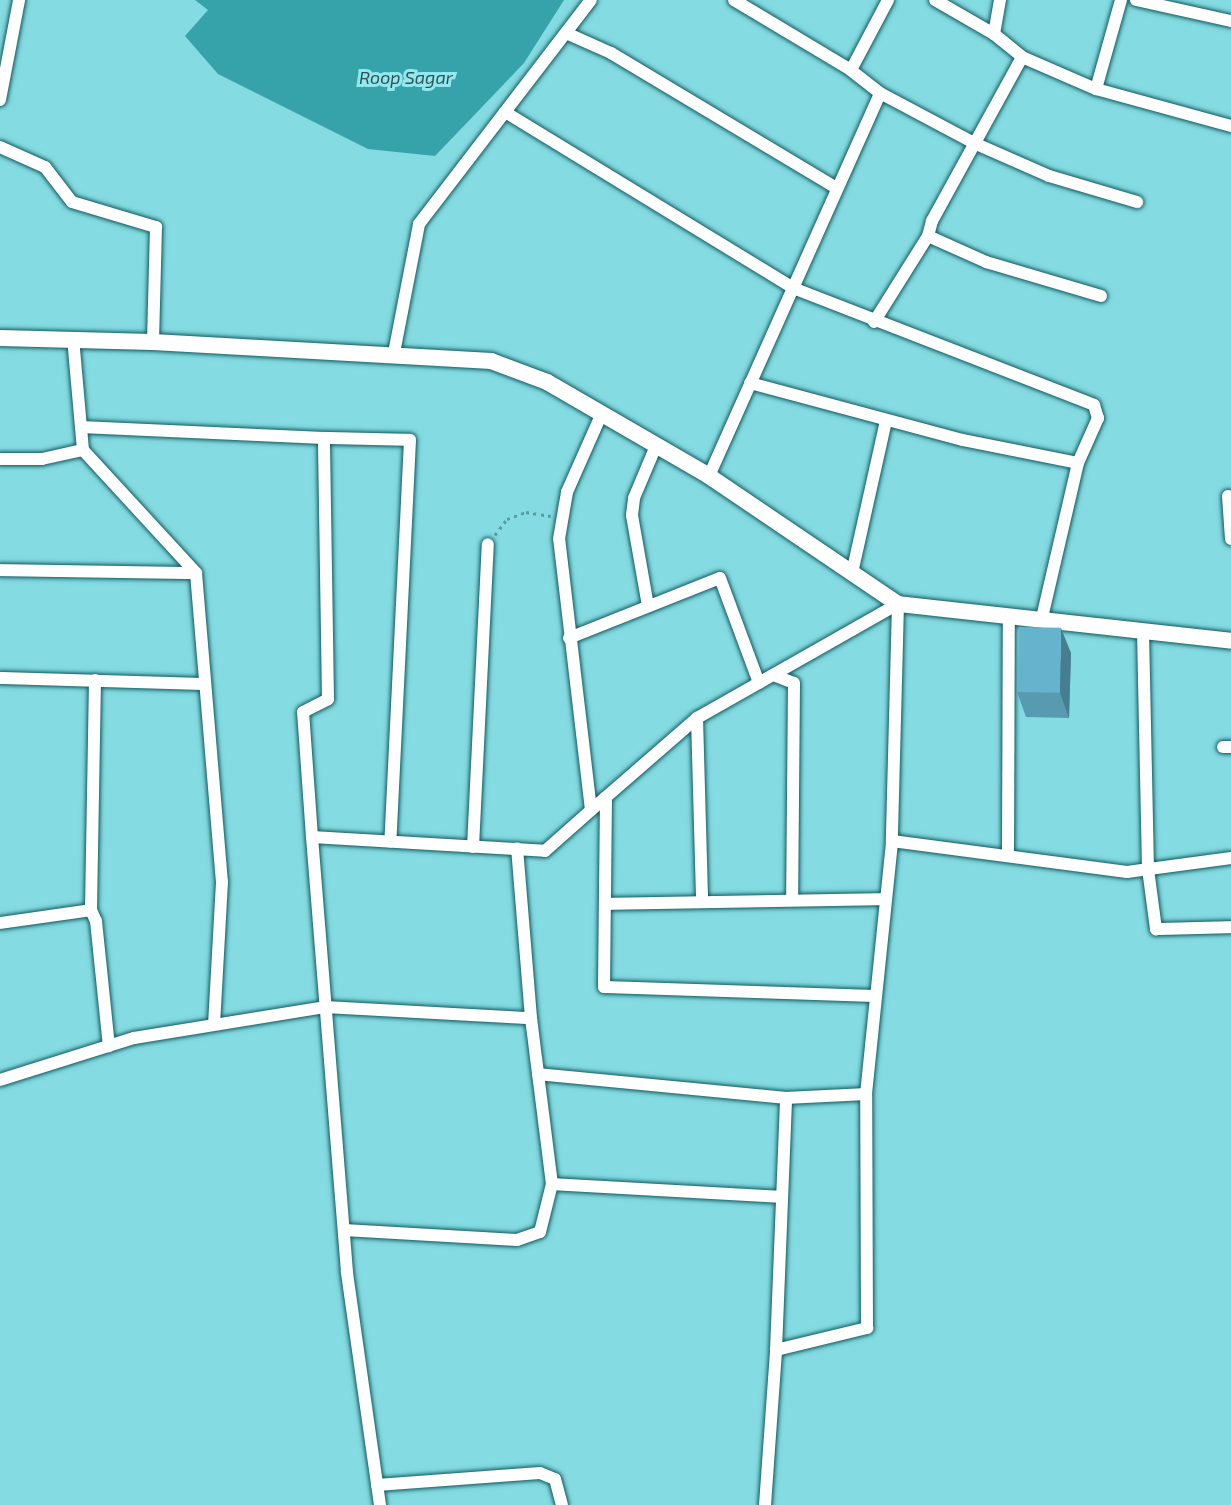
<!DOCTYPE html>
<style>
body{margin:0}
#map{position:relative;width:1231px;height:1505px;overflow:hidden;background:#84dbe2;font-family:"Exo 2",sans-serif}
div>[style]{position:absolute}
.water>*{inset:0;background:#36a2a9}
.path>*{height:3px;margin-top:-1.5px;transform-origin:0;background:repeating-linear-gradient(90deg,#569ca1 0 3px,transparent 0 7.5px)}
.roads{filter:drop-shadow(0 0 2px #105a5f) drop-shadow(0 0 2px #105a5f)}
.street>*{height:12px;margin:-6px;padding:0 6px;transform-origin:6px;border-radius:6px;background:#fff}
.secondary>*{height:16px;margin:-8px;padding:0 8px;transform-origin:8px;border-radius:8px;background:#fff}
.wall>*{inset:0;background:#589ab0}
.shaded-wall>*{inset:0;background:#477d90}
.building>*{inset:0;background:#66b3cd;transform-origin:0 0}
span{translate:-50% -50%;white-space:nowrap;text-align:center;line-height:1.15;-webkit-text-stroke:6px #91e9ef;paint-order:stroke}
.water-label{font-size:18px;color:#325254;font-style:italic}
</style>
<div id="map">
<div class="water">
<div style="clip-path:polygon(195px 0,564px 0,524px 63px,435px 156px,368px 149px,218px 74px,185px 36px,208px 10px)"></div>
</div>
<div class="path">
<div style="left:495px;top:535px;width:20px;rotate:-53deg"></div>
<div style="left:507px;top:519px;width:20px;rotate:-20deg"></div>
<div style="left:526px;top:512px;width:25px;rotate:9deg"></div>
</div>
<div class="roads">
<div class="street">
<div style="left:734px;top:0;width:136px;rotate:30.9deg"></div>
<div style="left:851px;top:70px;width:79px;rotate:-62.1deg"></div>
<div style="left:935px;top:0;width:68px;rotate:30deg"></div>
<div style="left:994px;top:34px;width:35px;rotate:-80deg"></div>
<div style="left:1136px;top:0;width:97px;rotate:12.5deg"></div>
<div style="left:566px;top:33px;width:49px;rotate:24deg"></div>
<div style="left:611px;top:53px;width:263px;rotate:30.9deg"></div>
<div style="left:994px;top:34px;width:36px;rotate:39deg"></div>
<div style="left:1022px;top:57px;width:81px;rotate:23.4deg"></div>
<div style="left:1096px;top:89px;width:140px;rotate:15.3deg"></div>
<div style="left:1096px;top:89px;width:92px;rotate:-74.3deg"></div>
<div style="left:880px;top:93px;width:106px;rotate:28deg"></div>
<div style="left:974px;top:143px;width:82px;rotate:23.7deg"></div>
<div style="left:1049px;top:176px;width:92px;rotate:16.5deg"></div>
<div style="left:0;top:100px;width:102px;rotate:-79.2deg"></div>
<div style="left:505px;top:112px;width:338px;rotate:31.4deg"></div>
<div style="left:793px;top:288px;width:323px;rotate:21.2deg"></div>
<div style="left:1094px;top:405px;width:14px;rotate:73deg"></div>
<div style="left:1098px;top:418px;width:49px;rotate:114deg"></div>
<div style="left:1078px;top:463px;width:159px;rotate:103.1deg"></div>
<div style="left:0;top:147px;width:49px;rotate:24deg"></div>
<div style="left:45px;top:167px;width:44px;rotate:52.4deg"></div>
<div style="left:72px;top:202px;width:88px;rotate:16.6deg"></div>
<div style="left:156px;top:227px;width:115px;rotate:91.5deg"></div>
<div style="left:928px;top:236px;width:64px;rotate:24.1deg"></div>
<div style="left:986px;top:262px;width:120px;rotate:16.5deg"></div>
<div style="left:874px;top:322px;width:102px;rotate:-57.9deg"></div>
<div style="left:928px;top:236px;width:16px;rotate:-75deg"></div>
<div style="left:932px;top:221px;width:187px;rotate:-61.2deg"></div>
<div style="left:73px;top:338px;width:112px;rotate:84.9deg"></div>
<div style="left:83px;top:450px;width:167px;rotate:47.4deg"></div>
<div style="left:196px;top:573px;width:310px;rotate:85.2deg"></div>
<div style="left:222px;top:882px;width:142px;rotate:93.2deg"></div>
<div style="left:394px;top:353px;width:131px;rotate:-79deg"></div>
<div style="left:419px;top:224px;width:282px;rotate:-52.5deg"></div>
<div style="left:750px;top:383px;width:220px;rotate:15deg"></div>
<div style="left:963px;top:440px;width:117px;rotate:11.3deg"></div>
<div style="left:81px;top:427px;width:243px;rotate:2.6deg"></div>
<div style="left:0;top:459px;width:42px"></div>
<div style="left:42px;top:459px;width:42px;rotate:-12.4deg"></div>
<div style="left:709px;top:476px;width:419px;rotate:-65.9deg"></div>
<div style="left:880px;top:93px;width:37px;rotate:-142deg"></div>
<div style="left:1228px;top:496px;width:43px;rotate:86deg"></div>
<div style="left:0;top:570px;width:196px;rotate:0.9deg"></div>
<div style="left:852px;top:573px;width:156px;rotate:-77.4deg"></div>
<div style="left:898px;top:604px;width:237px;rotate:91.5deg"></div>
<div style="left:892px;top:841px;width:237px;rotate:7.5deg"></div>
<div style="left:1127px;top:872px;width:105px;rotate:-7.7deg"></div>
<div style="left:648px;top:606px;width:92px;rotate:-100deg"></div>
<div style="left:632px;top:515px;width:17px;rotate:-83deg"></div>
<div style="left:634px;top:498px;width:56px;rotate:-67.1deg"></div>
<div style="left:1143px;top:631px;width:238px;rotate:88.8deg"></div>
<div style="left:1148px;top:869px;width:61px;rotate:82.4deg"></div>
<div style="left:1156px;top:929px;width:75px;rotate:-1.5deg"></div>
<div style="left:569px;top:638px;width:162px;rotate:-21.7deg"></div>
<div style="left:720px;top:578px;width:112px;rotate:69.6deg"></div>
<div style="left:773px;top:675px;width:22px;rotate:21deg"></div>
<div style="left:794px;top:683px;width:217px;rotate:90.5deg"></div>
<div style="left:0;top:678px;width:205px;rotate:1.7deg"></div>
<div style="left:95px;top:680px;width:230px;rotate:91deg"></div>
<div style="left:91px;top:910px;width:12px;rotate:66deg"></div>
<div style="left:96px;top:921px;width:126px;rotate:84.1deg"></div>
<div style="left:697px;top:718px;width:184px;rotate:88.4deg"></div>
<div style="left:1223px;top:747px;width:8px"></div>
<div style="left:591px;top:810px;width:273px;rotate:-96.7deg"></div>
<div style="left:559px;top:539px;width:48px;rotate:-80.3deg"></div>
<div style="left:567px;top:492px;width:86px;rotate:-66.1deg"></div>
<div style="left:312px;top:837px;width:125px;rotate:-94.1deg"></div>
<div style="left:303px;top:712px;width:28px;rotate:-27deg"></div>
<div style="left:328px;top:699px;width:261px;rotate:-90.9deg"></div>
<div style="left:324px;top:438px;width:86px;rotate:1.3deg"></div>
<div style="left:410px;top:440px;width:402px;rotate:92.8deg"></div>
<div style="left:473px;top:847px;width:303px;rotate:-87.2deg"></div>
<div style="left:1008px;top:855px;width:240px;rotate:-89.8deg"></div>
<div style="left:605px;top:904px;width:281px;rotate:-1deg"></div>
<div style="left:0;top:923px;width:92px;rotate:-8.1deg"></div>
<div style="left:876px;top:996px;width:272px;rotate:-178.1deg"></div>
<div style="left:604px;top:987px;width:190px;rotate:-89.4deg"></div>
<div style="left:606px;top:797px;width:121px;rotate:-41deg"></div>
<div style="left:697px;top:718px;width:231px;rotate:-29.6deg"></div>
<div style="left:531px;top:1018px;width:167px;rotate:82.8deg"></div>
<div style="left:552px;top:1184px;width:230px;rotate:3.2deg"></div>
<div style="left:538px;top:1074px;width:249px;rotate:5.5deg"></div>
<div style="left:0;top:1080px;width:140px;rotate:-17.4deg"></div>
<div style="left:134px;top:1038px;width:193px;rotate:-9.2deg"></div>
<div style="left:325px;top:1007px;width:206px;rotate:3.1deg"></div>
<div style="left:531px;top:1018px;width:170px;rotate:-94.7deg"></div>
<div style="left:344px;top:1230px;width:173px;rotate:3.3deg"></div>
<div style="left:517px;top:1240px;width:24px;rotate:-19deg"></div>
<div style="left:540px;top:1232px;width:49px;rotate:-76deg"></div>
<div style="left:776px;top:1350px;width:252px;rotate:-87.7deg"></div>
<div style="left:786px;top:1098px;width:80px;rotate:-2.9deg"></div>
<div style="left:377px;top:1485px;width:163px;rotate:-4.2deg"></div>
<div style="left:540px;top:1473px;width:16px;rotate:22deg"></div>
<div style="left:555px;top:1479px;width:27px;rotate:75deg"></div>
<div style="left:380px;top:1505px;width:235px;rotate:-98.1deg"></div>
<div style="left:347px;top:1272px;width:436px;rotate:-94.6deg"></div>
<div style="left:312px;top:837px;width:233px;rotate:3.4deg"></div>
<div style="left:545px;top:851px;width:81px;rotate:-41.5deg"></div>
<div style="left:765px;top:1505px;width:155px;rotate:-85.9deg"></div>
<div style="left:776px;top:1350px;width:94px;rotate:-13.6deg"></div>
<div style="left:867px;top:1328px;width:234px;rotate:-90.2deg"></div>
<div style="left:866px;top:1094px;width:254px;rotate:-84.1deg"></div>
</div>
<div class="secondary">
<div style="left:0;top:338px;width:153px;rotate:1.5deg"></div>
<div style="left:153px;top:342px;width:339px;rotate:3.2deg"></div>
<div style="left:491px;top:361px;width:60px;rotate:20.6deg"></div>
<div style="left:547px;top:382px;width:187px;rotate:30.1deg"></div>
<div style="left:709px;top:476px;width:228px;rotate:34.1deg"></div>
<div style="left:898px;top:604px;width:335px;rotate:6.3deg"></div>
</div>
</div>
<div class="wall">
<div style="clip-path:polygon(1071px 653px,1069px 718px,1026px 717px,1017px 692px)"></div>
</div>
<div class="shaded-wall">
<div style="clip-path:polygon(1061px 628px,1071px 653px,1069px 718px,1060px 693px)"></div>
</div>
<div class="building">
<div style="left:1019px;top:627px;width:42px;height:65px;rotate:1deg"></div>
</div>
<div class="water-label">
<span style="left:406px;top:77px">Roop Sagar</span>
</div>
</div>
